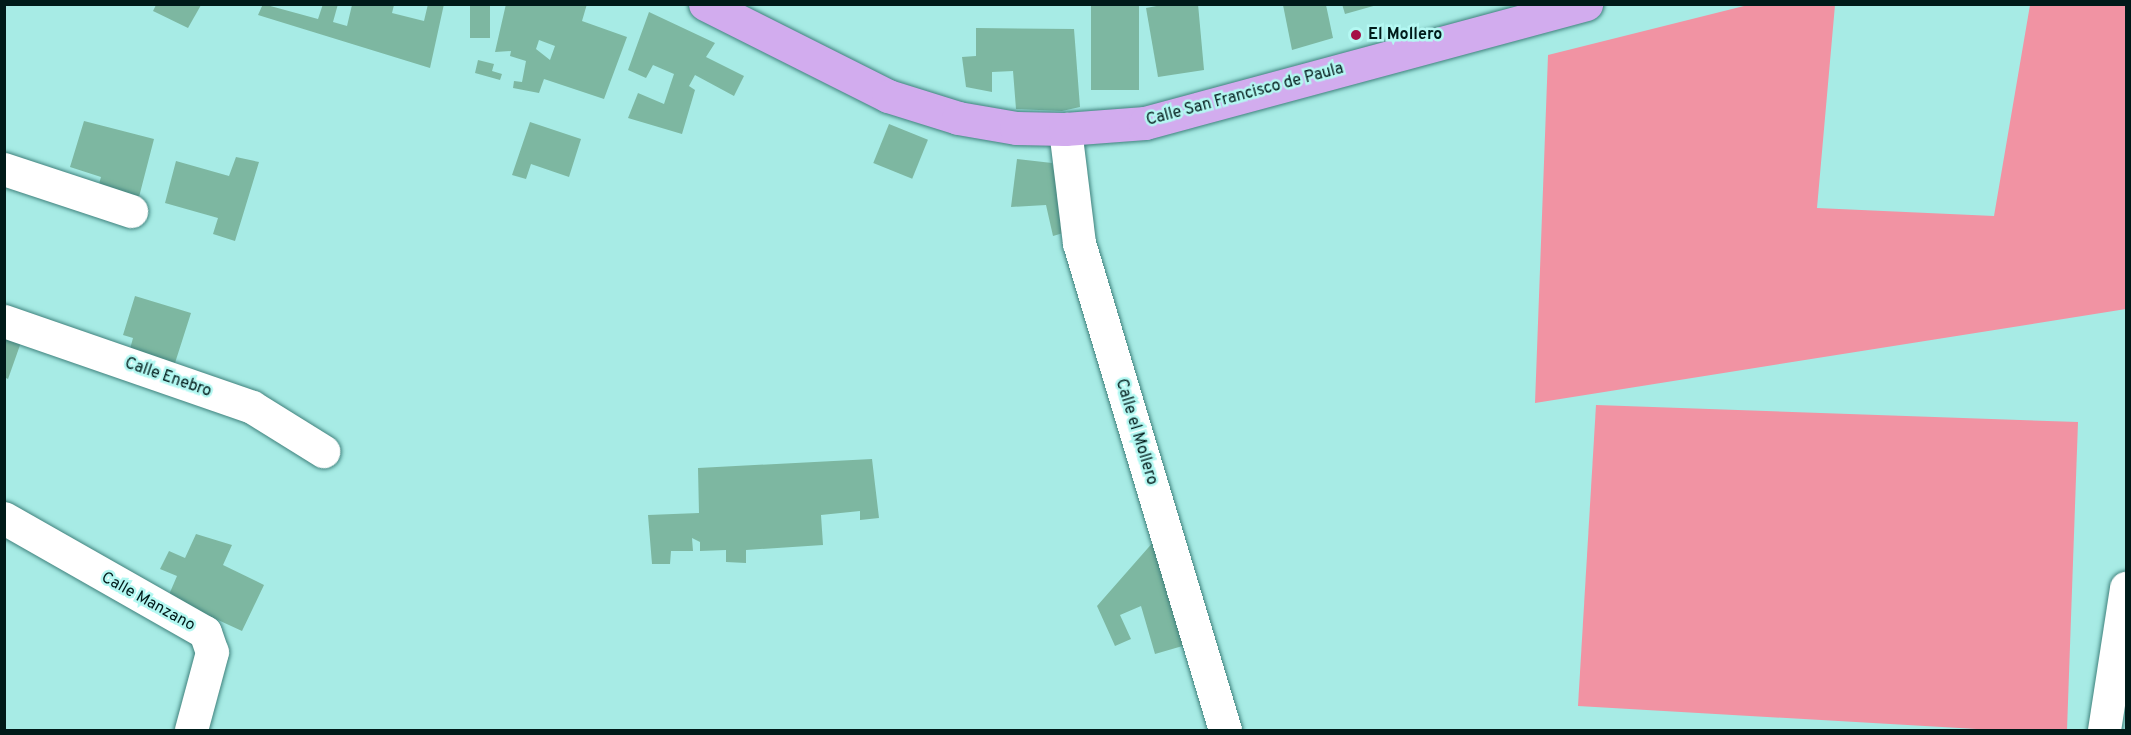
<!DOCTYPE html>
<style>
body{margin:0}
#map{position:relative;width:2131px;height:735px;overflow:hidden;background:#a7ebe5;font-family:Overpass,sans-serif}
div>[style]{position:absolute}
.green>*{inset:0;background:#f193a3}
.building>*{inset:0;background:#7db7a1;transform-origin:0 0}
.roads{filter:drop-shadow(0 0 2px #3f817c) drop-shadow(0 0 2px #3f817c)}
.minor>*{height:33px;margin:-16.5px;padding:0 16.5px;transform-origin:16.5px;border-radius:16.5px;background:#fff}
.major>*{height:33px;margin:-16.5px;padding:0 16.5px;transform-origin:16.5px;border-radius:16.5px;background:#d2acee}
.dots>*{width:16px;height:16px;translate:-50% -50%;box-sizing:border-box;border:3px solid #b4f8f2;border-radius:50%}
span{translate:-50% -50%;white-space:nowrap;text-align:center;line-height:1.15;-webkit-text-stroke:5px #b4f8f2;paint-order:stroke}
.poi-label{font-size:16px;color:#001a19;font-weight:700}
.left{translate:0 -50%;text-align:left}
.street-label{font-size:16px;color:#001a19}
.frame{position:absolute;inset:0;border:6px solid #001a19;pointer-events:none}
</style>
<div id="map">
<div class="green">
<div style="clip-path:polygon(1752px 4px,1835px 5px,1817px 208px,1994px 216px,2030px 5px,2126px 5px,2126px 309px,1535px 403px,1548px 55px)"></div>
<div style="clip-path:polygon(1596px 405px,2078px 422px,2067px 730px,1994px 730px,1578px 706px)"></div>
</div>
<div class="building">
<div style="clip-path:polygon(263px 4px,318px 19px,323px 4px,338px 4px,333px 22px,347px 26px,352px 5px,394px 5px,392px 13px,424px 21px,428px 4px,444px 4px,430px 68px,258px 15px)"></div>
<div style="left:470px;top:4px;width:20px;height:34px"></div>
<div style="clip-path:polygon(evenodd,506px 4px,587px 4px,582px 21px,627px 37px,604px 99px,544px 79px,539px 93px,513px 88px,514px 81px,522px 82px,526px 61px,510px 56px,511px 51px,495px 52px,506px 4px,539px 40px,555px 46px,550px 60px,536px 49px,539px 40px)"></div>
<div style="left:1091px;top:4px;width:48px;height:86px"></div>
<div style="clip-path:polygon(1167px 4px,1198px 4px,1204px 70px,1158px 77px,1146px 8px)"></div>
<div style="clip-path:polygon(1342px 4px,1377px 4px,1377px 5px,1345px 14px)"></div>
<div style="clip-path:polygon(156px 5px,201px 5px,188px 28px,153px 11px)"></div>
<div style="clip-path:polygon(1283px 5px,1326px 5px,1333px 38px,1292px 50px)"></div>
<div style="clip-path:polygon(649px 12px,715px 43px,706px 57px,744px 76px,734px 96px,695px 75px,689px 86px,695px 90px,682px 134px,628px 118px,638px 93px,664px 104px,674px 74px,653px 65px,646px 78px,628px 70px)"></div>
<div style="clip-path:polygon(976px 28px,1074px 29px,1080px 107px,1062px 111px,1016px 109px,1013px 71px,992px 72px,992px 92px,966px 87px,962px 57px,976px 56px)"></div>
<div style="clip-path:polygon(478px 60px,494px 64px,492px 71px,502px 74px,500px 80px,475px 73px)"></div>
<div style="clip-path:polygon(84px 121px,154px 139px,139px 197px,99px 184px,101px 177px,70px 167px)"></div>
<div style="clip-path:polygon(530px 122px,581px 139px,569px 177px,531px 164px,526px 179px,512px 175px)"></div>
<div style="left:889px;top:124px;width:42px;height:42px;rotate:22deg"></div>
<div style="clip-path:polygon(236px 157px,259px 162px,235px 241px,213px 234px,218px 218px,165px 203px,176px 161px,229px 176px)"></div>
<div style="clip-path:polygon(1017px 159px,1052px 163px,1070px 231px,1053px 236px,1046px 205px,1011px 207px)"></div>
<div style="clip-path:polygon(135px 296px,191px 313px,175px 363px,130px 349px,133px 338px,123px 335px)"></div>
<div style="clip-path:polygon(4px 323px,25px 331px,8px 379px,4px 377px)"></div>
<div style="clip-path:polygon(872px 459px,879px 518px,860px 520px,860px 511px,821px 515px,823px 545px,746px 550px,746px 563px,726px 562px,726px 550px,700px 551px,700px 542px,692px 538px,693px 551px,671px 551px,670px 564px,652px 564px,648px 515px,699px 513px,698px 468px)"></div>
<div style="clip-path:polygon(196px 534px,232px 545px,223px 565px,264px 585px,242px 631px,168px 597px,177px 576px,160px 569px,169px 551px,185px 558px)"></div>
<div style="clip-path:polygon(1155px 540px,1186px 645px,1155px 654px,1141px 606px,1120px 615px,1131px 639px,1115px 646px,1097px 606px)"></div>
</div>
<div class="roads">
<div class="minor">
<div style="left:1065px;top:129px;width:115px;rotate:83deg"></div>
<div style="left:1079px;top:243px;width:508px;rotate:73.31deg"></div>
<div style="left:4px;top:169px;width:134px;rotate:18.3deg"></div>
<div style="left:4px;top:321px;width:262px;rotate:19.1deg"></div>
<div style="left:252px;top:407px;width:84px;rotate:31.8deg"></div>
<div style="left:4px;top:518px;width:231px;rotate:29.6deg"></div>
<div style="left:205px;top:632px;width:21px;rotate:71deg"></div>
<div style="left:212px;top:652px;width:81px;rotate:105.1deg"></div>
<div style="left:2104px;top:730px;width:144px;rotate:-81.2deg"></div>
</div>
<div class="major">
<div style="left:705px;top:4px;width:205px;rotate:26.7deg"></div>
<div style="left:888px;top:96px;width:73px;rotate:17.4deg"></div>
<div style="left:958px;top:118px;width:59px;rotate:9.8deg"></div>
<div style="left:1016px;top:128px;width:49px;rotate:1.2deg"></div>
<div style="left:1065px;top:129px;width:80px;rotate:-4.3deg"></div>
<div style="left:1145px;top:123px;width:457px;rotate:-15.1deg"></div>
</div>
</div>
<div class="dots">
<div style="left:1356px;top:35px;background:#a50e45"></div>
</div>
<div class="poi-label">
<span class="left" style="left:1368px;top:35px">El Mollero</span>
</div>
<div class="street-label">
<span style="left:1245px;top:95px;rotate:-15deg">Calle San Francisco de Paula</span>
<span style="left:168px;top:378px;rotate:19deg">Calle Enebro</span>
<span style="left:1136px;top:432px;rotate:73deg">Calle el Mollero</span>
<span style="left:148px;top:602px;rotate:29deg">Calle Manzano</span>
</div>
<div class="frame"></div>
</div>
